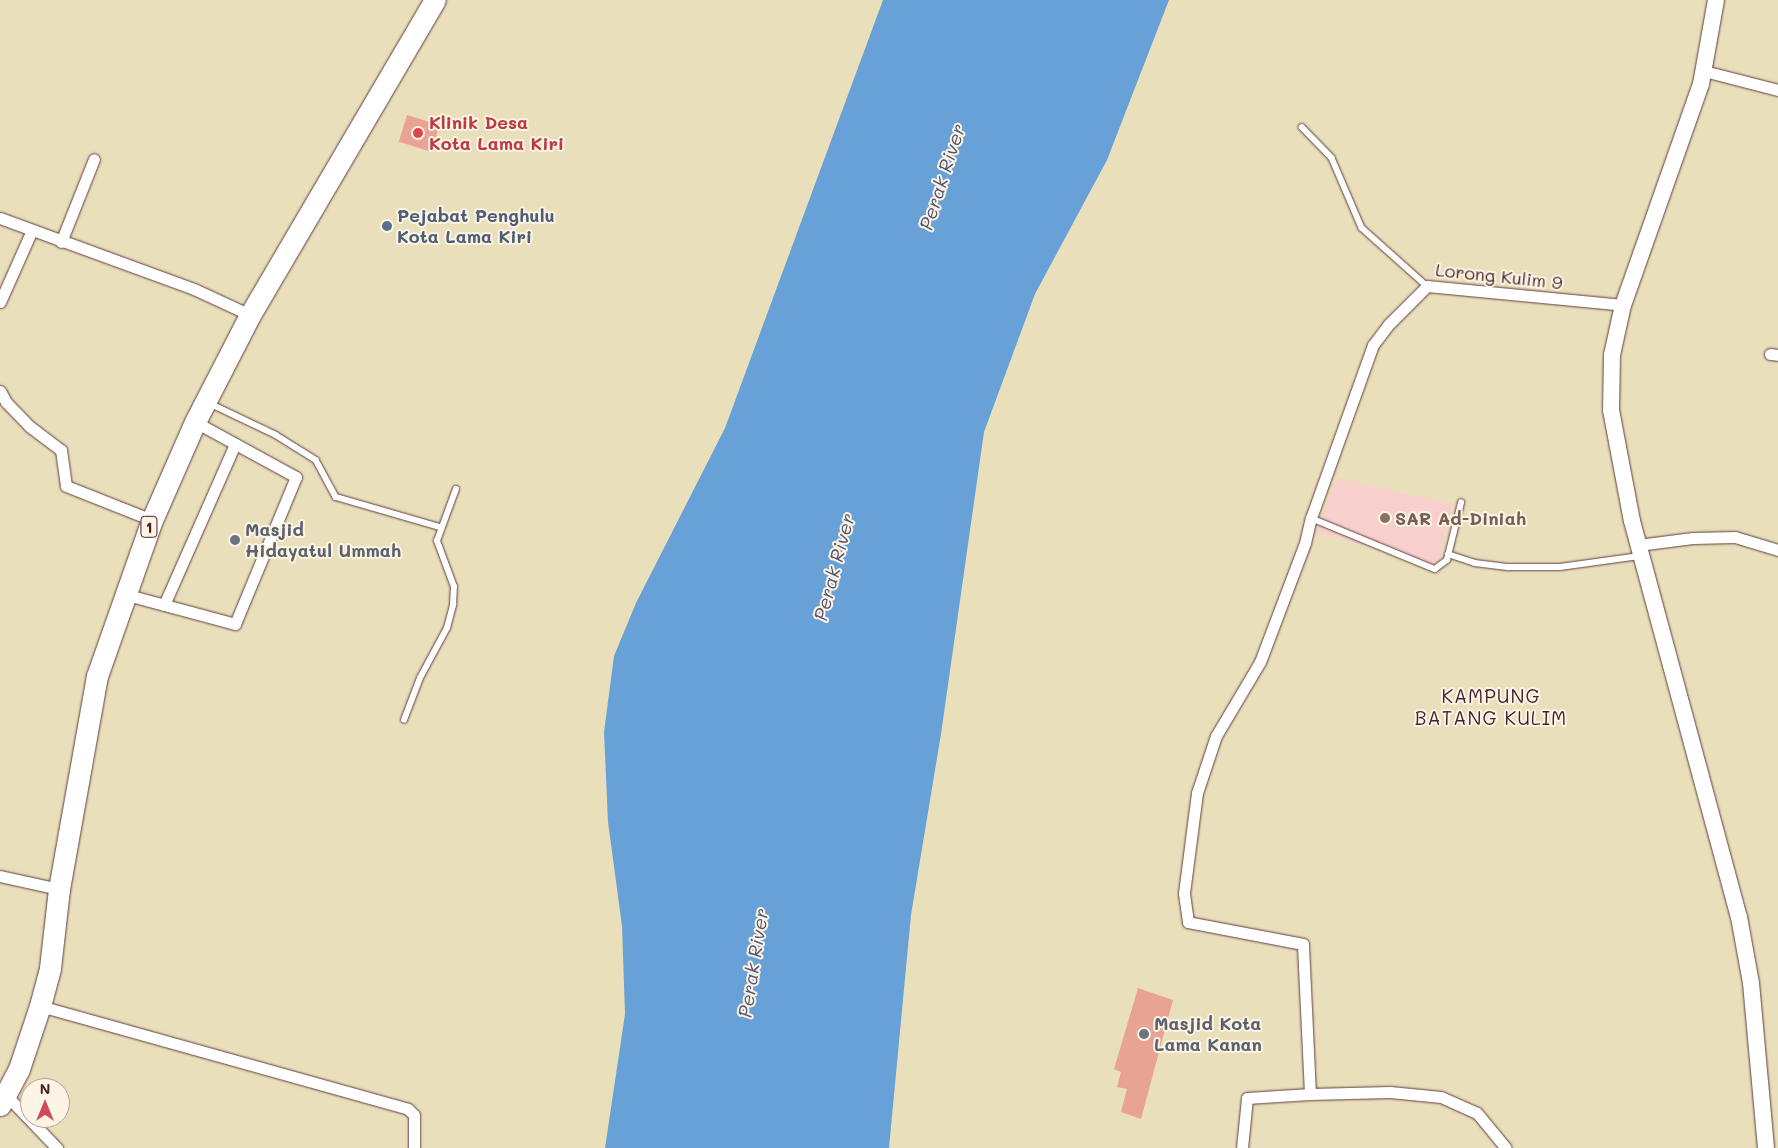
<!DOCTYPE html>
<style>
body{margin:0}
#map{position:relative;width:1778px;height:1148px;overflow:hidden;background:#e9dfba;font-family:Mali,sans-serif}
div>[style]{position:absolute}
.built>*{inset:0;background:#f7d0ce}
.water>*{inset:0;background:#68a1d7}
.building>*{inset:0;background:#e9a393;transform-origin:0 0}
.roads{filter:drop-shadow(0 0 1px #623c40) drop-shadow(0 0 1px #623c40)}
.lane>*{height:5.5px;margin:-2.75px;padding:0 2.75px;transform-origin:2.75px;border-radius:2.75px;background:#fff}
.street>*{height:11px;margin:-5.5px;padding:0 5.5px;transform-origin:5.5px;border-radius:5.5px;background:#fff}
.secondary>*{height:16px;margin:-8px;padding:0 8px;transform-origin:8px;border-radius:8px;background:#fff}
.highway>*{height:21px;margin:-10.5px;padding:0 10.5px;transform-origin:10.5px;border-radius:10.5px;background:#fff}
.dots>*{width:14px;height:14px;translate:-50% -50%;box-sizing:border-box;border:2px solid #fcf5e5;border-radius:50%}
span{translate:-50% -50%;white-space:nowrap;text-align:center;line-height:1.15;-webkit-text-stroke:4px #fcf5e5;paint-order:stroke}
.shield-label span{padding:1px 4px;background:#fcf5e5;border:1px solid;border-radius:4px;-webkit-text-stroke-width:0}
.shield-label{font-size:16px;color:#4a1f2b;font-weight:700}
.health-label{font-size:18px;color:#be3a42;font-weight:700}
.left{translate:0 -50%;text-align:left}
.service-label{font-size:18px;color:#4e5e75;font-weight:700}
.street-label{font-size:18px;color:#4a1f2b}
.education-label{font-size:18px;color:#785e54;font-weight:700}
.worship-label{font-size:18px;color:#5b616d;font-weight:700}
.water-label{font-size:19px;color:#565370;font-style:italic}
.neighbourhood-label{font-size:19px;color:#4a1f2b;letter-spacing:1px}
.north{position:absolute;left:20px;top:1078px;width:50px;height:50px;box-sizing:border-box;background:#fcf5e5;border:1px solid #b59f9b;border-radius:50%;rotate:0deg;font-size:14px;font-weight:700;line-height:20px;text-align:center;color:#4a1f2b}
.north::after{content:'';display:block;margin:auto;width:18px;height:22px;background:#d1495b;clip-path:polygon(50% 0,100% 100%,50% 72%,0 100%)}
</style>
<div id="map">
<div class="built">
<div style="clip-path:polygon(1337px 478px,1452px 504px,1440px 559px,1435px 564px,1316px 532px)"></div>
</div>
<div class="water">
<div style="clip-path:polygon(883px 0,1169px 0,1107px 160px,1035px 294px,984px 432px,941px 734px,911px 915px,889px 1148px,605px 1148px,625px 1014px,622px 926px,608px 822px,604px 732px,614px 656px,636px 603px,725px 428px)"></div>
</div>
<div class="building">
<div style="left:407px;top:115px;width:34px;height:28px;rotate:17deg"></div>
<div style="clip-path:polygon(1138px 988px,1173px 1000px,1141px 1119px,1121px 1112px,1127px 1089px,1117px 1087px,1121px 1072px,1114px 1069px)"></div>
</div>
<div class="roads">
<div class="lane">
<div style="left:1302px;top:127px;width:43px;rotate:45.9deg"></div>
<div style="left:1332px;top:158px;width:76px;rotate:66.8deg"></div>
<div style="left:1362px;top:228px;width:87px;rotate:41.7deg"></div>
<div style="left:209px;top:403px;width:74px;rotate:25.5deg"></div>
<div style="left:276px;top:435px;width:47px;rotate:32deg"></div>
<div style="left:316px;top:460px;width:42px;rotate:61.6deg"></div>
<div style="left:336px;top:497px;width:108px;rotate:16.1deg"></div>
<div style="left:1311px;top:518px;width:134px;rotate:22.4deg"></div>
<div style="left:1435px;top:569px;width:15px;rotate:-37deg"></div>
<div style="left:1447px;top:560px;width:59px;rotate:-76.2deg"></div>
<div style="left:1448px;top:554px;width:28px;rotate:18deg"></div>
<div style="left:1475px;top:563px;width:34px;rotate:7deg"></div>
<div style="left:1509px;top:567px;width:51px"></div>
<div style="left:1560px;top:567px;width:80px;rotate:-7.9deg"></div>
<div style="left:404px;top:720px;width:45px;rotate:-69.1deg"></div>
<div style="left:420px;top:678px;width:57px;rotate:-61.6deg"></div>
<div style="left:447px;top:628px;width:24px;rotate:-75deg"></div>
<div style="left:453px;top:605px;width:18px;rotate:-87deg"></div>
<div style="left:454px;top:587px;width:49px;rotate:-110.3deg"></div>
<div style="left:437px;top:541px;width:55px;rotate:-69.9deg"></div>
</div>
<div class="street">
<div style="left:1704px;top:71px;width:76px;rotate:14.4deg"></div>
<div style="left:0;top:218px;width:207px;rotate:20.1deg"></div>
<div style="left:194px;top:289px;width:62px;rotate:24.9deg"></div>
<div style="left:61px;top:242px;width:89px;rotate:-68.3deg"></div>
<div style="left:0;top:302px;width:79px;rotate:-66deg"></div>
<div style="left:1770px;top:354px;width:8px;rotate:7deg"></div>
<div style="left:0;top:391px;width:13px;rotate:61deg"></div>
<div style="left:6px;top:402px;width:33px;rotate:46deg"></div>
<div style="left:29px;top:426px;width:40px;rotate:37deg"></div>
<div style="left:61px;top:450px;width:36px;rotate:82deg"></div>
<div style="left:66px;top:486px;width:92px;rotate:21.6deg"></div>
<div style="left:1638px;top:545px;width:55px;rotate:-7.3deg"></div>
<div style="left:1693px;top:538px;width:42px;rotate:-1.4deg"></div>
<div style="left:1735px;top:537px;width:45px;rotate:16.8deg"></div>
<div style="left:124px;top:594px;width:115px;rotate:15.1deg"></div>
<div style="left:235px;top:624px;width:159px;rotate:-67.5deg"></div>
<div style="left:296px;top:477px;width:115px;rotate:-151.4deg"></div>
<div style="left:164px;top:605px;width:176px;rotate:-66.2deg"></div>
<div style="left:0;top:876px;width:60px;rotate:12.4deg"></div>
<div style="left:40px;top:1006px;width:382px;rotate:15.6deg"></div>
<div style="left:408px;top:1109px;width:8px;rotate:45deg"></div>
<div style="left:414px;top:1115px;width:33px;rotate:90deg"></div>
<div style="left:1310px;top:1094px;width:80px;rotate:-1.4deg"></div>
<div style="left:1390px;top:1092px;width:51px;rotate:5.6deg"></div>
<div style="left:1441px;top:1097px;width:39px;rotate:24deg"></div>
<div style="left:1477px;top:1113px;width:45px;rotate:50.4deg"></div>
<div style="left:6px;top:1095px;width:74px;rotate:46.1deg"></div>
<div style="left:1242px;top:1148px;width:50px;rotate:-84.3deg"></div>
<div style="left:1247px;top:1098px;width:63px;rotate:-3.6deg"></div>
<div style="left:1310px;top:1094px;width:150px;rotate:-92.7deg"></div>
<div style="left:1303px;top:944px;width:117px;rotate:-169.2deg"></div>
<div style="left:1188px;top:922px;width:29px;rotate:-98deg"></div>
<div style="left:1184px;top:893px;width:101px;rotate:-82.6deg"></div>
<div style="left:1197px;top:793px;width:60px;rotate:-71.6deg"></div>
<div style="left:1216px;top:736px;width:86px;rotate:-59.3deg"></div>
<div style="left:1260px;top:662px;width:127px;rotate:-69.3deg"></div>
<div style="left:1305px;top:543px;width:26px;rotate:-77deg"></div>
<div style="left:1311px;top:518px;width:184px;rotate:-70.3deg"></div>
<div style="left:1373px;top:345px;width:26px;rotate:-53deg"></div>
<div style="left:1389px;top:324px;width:54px;rotate:-45deg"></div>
<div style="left:1427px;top:286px;width:197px;rotate:5.5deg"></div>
</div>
<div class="secondary">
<div style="left:1716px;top:0;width:85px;rotate:100.1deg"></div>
<div style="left:1701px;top:84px;width:234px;rotate:109.4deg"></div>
<div style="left:1623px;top:305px;width:51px;rotate:102.4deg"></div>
<div style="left:1612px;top:355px;width:55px;rotate:91deg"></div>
<div style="left:1611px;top:410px;width:113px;rotate:79.3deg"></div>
<div style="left:1632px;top:521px;width:410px;rotate:74.9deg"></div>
<div style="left:1739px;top:917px;width:67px;rotate:79.7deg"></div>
<div style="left:1751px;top:983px;width:166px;rotate:84.8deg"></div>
</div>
<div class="highway">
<div style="left:0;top:1105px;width:41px;rotate:-62.2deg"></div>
<div style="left:19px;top:1069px;width:66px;rotate:-71.6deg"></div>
<div style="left:40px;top:1006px;width:39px;rotate:-75deg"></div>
<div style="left:50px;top:968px;width:80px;rotate:-83.5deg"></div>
<div style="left:59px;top:889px;width:216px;rotate:-79.9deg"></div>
<div style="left:97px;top:676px;width:165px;rotate:-70.6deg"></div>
<div style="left:152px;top:520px;width:107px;rotate:-66.3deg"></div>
<div style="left:195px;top:422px;width:120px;rotate:-62.8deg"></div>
<div style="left:250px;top:315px;width:365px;rotate:-59.6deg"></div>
</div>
</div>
<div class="dots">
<div style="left:418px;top:133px;background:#e0444e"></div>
<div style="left:387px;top:226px;background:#5c6f8a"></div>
<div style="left:1385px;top:518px;background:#8d6e63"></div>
<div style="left:235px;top:540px;background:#6b7280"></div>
<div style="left:1144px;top:1034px;background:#6b7280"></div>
</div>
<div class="shield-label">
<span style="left:149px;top:527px">1</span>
</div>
<div class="health-label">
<span class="left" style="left:429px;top:133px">Klinik Desa<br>Kota Lama Kiri</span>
</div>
<div class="service-label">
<span class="left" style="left:397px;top:226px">Pejabat Penghulu<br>Kota Lama Kiri</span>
</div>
<div class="street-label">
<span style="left:1499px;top:276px;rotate:6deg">Lorong Kulim 9</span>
</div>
<div class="education-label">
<span class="left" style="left:1395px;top:518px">SAR Ad-Diniah</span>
</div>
<div class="worship-label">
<span class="left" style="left:245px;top:540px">Masjid<br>Hidayatul Ummah</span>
<span class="left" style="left:1154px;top:1034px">Masjid Kota<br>Lama Kanan</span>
</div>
<div class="water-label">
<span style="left:942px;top:177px;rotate:-72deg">Perak River</span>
<span style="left:834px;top:567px;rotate:-75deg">Perak River</span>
<span style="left:753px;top:963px;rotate:-81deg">Perak River</span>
</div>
<div class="neighbourhood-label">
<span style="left:1491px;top:707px">KAMPUNG<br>BATANG KULIM</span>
</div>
<div class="north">N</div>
</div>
